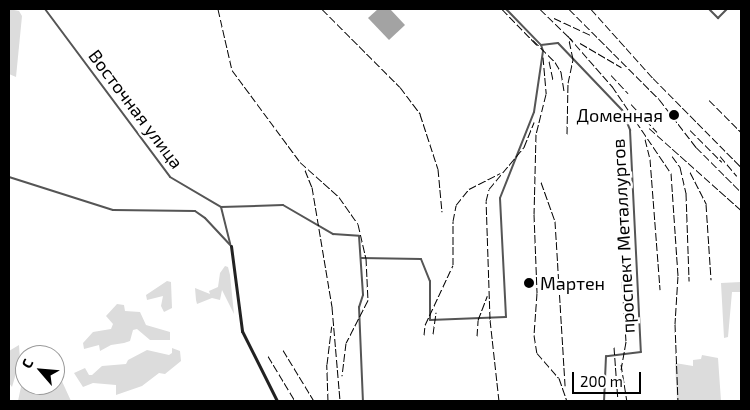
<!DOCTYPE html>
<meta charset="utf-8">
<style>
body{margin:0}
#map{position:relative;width:750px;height:410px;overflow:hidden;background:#fff;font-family:"Exo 2",sans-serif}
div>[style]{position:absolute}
.green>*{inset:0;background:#dcdcdc}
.water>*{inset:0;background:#a3a3a3}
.street>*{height:2px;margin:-1px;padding:0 1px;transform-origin:1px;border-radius:1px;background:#555}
.secondary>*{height:3px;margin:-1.5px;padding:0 1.5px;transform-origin:1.5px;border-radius:1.5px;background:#222}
.rail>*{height:1px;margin-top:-0.5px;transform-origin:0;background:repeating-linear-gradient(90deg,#000 0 8px,transparent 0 10.5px)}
.dots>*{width:14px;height:14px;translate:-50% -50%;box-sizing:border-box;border:2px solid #fff;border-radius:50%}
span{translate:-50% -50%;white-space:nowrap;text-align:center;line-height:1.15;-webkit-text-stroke:4.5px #fff;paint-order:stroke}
.street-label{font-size:18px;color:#000}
.poi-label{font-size:18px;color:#000}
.right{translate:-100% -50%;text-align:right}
.left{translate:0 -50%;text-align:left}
.frame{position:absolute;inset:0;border:10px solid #000;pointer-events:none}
.north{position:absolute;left:15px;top:345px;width:50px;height:50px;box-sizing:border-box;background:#fff;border:1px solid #999;border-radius:50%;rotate:297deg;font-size:14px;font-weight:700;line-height:20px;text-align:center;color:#000}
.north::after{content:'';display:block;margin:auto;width:18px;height:22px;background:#000;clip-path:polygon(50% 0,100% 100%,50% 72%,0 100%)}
.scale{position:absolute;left:572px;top:372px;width:69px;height:22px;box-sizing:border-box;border:2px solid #000;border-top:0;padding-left:6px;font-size:15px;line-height:18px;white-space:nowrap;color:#000;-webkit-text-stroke:4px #fff;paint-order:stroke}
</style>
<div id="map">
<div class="green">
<div style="clip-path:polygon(9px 9px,19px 11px,22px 16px,16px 77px,9px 74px)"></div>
<div style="clip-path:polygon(225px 266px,228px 267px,230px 275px,234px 314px,222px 290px,220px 300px,212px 298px,197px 304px,196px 300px,195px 288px,210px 294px,209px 291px,218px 287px,220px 273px)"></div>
<div style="clip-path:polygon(167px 281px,171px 282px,172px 308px,164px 312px,161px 306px,163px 296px,147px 300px,146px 295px)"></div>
<div style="clip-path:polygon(741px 282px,741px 292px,732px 292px,728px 337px,724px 338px,721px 283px)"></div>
<div style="clip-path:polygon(117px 304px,124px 305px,125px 311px,140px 312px,146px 325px,170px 332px,170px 340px,150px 340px,137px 329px,133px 330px,130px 341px,124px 343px,111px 345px,100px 351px,99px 345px,84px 349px,83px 343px,93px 332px,111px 329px,113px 324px,106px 316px)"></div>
<div style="clip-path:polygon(19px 345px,20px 360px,12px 387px,9px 383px,9px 351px)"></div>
<div style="clip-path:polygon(172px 348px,180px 351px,181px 361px,165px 374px,159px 373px,142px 386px,116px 395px,116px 385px,93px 383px,83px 387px,74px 373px,85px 368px,89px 375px,92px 375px,102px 366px,126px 364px,128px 360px,147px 350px,169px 355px,172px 353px)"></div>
<div style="clip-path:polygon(702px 355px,718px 358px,721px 401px,677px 401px,675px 363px,693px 366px,693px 360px,701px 359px)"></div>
<div style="clip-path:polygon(55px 366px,71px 401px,18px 401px,25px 368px,25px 385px,55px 385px)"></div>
</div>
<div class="water">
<div style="clip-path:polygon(378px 9px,390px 9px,405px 25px,389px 40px,368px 18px)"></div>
</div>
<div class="street">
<div style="left:45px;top:9px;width:209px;rotate:53.3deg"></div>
<div style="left:170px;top:177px;width:59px;rotate:30.5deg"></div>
<div style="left:506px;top:9px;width:50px;rotate:45.8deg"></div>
<div style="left:709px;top:9px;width:13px;rotate:45deg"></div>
<div style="left:718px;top:18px;width:13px;rotate:-45deg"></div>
<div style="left:541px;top:45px;width:17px;rotate:-7deg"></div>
<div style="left:558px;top:43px;width:93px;rotate:46.3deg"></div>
<div style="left:622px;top:110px;width:22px;rotate:68deg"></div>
<div style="left:630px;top:130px;width:222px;rotate:87.2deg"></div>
<div style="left:641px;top:352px;width:35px;rotate:173deg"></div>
<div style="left:606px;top:356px;width:45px;rotate:92.5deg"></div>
<div style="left:9px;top:177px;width:109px;rotate:17.6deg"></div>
<div style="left:113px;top:210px;width:82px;rotate:0.7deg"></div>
<div style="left:195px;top:211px;width:12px;rotate:35deg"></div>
<div style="left:205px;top:218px;width:38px;rotate:47deg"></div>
<div style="left:221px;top:207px;width:62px;rotate:-1.8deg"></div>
<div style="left:283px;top:205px;width:58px;rotate:30.1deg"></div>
<div style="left:333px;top:234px;width:26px;rotate:4deg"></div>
<div style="left:359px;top:236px;width:59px;rotate:86.1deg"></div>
<div style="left:363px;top:295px;width:13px;rotate:108deg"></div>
<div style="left:359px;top:307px;width:94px;rotate:87.6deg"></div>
<div style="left:221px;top:207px;width:38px;rotate:76deg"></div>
<div style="left:361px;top:258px;width:60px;rotate:1deg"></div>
<div style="left:421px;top:259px;width:24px;rotate:68deg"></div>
<div style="left:430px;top:281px;width:39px;rotate:90deg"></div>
<div style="left:430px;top:320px;width:76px;rotate:-2.3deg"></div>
<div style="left:506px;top:317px;width:119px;rotate:-92.9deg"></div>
<div style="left:500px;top:198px;width:92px;rotate:-68.4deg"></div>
<div style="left:534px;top:112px;width:62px;rotate:-81.6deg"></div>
<div style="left:543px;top:51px;width:6px;rotate:-108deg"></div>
</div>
<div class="secondary">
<div style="left:231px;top:246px;width:86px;rotate:82.6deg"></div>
<div style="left:242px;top:331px;width:78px;rotate:63.4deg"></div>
</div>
<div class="rail">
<div style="left:218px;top:9px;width:63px;rotate:77.1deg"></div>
<div style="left:232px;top:70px;width:114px;rotate:53.5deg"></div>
<div style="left:300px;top:162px;width:52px;rotate:41.9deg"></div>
<div style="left:339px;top:197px;width:33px;rotate:55deg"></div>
<div style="left:358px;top:224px;width:35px;rotate:77deg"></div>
<div style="left:366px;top:258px;width:42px;rotate:87.3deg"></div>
<div style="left:368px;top:300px;width:48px;rotate:117.1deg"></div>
<div style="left:346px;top:343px;width:33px;rotate:97deg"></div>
<div style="left:322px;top:9px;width:110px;rotate:45deg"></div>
<div style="left:400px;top:87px;width:34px;rotate:53deg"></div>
<div style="left:420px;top:114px;width:58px;rotate:71.9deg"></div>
<div style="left:438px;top:169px;width:43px;rotate:84.7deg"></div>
<div style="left:502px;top:9px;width:50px;rotate:45.8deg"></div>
<div style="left:540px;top:9px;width:45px;rotate:44.1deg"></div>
<div style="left:569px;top:9px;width:127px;rotate:45deg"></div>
<div style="left:659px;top:99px;width:61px;rotate:52.4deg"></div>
<div style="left:696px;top:147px;width:64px;rotate:45deg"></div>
<div style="left:591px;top:9px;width:93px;rotate:48.1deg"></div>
<div style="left:653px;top:78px;width:125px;rotate:45.3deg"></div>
<div style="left:554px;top:18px;width:40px;rotate:25deg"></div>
<div style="left:568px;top:36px;width:67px;rotate:48.7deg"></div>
<div style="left:612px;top:86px;width:105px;rotate:55.9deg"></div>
<div style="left:671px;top:173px;width:103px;rotate:86.1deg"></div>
<div style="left:678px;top:276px;width:48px;rotate:93.6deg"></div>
<div style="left:675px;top:324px;width:77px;rotate:87.8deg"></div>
<div style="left:533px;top:40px;width:31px;rotate:45deg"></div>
<div style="left:555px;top:62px;width:12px;rotate:59deg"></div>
<div style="left:561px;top:72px;width:19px;rotate:81deg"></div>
<div style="left:580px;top:43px;width:48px;rotate:30.3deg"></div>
<div style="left:543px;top:57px;width:37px;rotate:85deg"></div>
<div style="left:546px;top:94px;width:41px;rotate:104deg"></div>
<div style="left:536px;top:134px;width:80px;rotate:91.4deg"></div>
<div style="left:534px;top:214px;width:79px;rotate:87.8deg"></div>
<div style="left:537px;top:293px;width:42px;rotate:94.1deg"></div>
<div style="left:534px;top:335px;width:18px;rotate:81deg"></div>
<div style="left:537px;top:353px;width:33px;rotate:49deg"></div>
<div style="left:559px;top:378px;width:24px;rotate:71deg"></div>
<div style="left:549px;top:61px;width:19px;rotate:78deg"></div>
<div style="left:611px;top:75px;width:25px;rotate:47deg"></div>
<div style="left:709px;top:100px;width:45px;rotate:45deg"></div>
<div style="left:631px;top:104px;width:38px;rotate:47deg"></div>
<div style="left:649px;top:128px;width:123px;rotate:41.7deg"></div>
<div style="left:690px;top:130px;width:45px;rotate:45deg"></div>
<div style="left:567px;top:134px;width:51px;rotate:-88.9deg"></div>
<div style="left:568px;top:83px;width:25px;rotate:-78deg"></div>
<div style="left:573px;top:59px;width:19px;rotate:-102deg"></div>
<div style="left:645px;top:139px;width:21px;rotate:76deg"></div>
<div style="left:650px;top:159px;width:131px;rotate:85.6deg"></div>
<div style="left:672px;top:156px;width:14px;rotate:54deg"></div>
<div style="left:680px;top:167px;width:27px;rotate:77deg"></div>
<div style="left:686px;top:193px;width:88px;rotate:88deg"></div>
<div style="left:720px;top:156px;width:26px;rotate:50deg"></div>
<div style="left:305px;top:170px;width:18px;rotate:68deg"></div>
<div style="left:312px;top:187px;width:122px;rotate:80.5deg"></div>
<div style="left:332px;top:307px;width:94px;rotate:85.1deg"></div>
<div style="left:690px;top:172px;width:36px;rotate:63deg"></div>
<div style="left:706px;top:204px;width:76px;rotate:86.2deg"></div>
<div style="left:541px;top:182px;width:41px;rotate:70.3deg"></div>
<div style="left:555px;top:221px;width:165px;rotate:86.5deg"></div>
<div style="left:433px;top:334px;width:22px;rotate:-82deg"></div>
<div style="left:424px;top:335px;width:10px;rotate:-84deg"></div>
<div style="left:425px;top:325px;width:66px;rotate:-65deg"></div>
<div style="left:453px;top:265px;width:44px;rotate:-90deg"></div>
<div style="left:453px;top:221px;width:16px;rotate:-79deg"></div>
<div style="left:456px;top:205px;width:21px;rotate:-51deg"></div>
<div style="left:469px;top:189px;width:35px;rotate:-27deg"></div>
<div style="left:477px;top:336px;width:16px;rotate:-86deg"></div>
<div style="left:478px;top:320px;width:26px;rotate:-69deg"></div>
<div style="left:614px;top:347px;width:54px;rotate:85.8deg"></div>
<div style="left:283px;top:350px;width:60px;rotate:58.7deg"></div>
<div style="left:268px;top:356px;width:52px;rotate:59deg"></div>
<div style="left:621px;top:364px;width:37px;rotate:81deg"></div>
<div style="left:621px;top:370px;width:29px;rotate:-80deg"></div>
<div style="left:626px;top:341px;width:59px;rotate:-93.9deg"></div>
<div style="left:328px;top:401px;width:37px;rotate:-92deg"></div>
<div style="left:327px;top:364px;width:38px;rotate:-83deg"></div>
<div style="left:499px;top:401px;width:82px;rotate:-96.3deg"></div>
<div style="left:490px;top:319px;width:118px;rotate:-91.9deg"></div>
<div style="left:486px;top:201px;width:12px;rotate:-76deg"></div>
<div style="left:489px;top:189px;width:55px;rotate:-50.2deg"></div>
<div style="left:524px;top:147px;width:27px;rotate:-68deg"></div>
</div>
<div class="dots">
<div style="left:674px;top:115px;background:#000"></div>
<div style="left:529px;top:283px;background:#000"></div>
</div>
<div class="street-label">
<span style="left:136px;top:109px;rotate:53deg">Восточная улица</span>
<span style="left:623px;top:236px;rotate:-93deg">проспект Металлургов</span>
</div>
<div class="poi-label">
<span class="right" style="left:663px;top:115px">Доменная</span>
<span class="left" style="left:540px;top:283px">Мартен</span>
</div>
<div class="frame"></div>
<div class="north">С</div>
<div class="scale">200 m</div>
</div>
